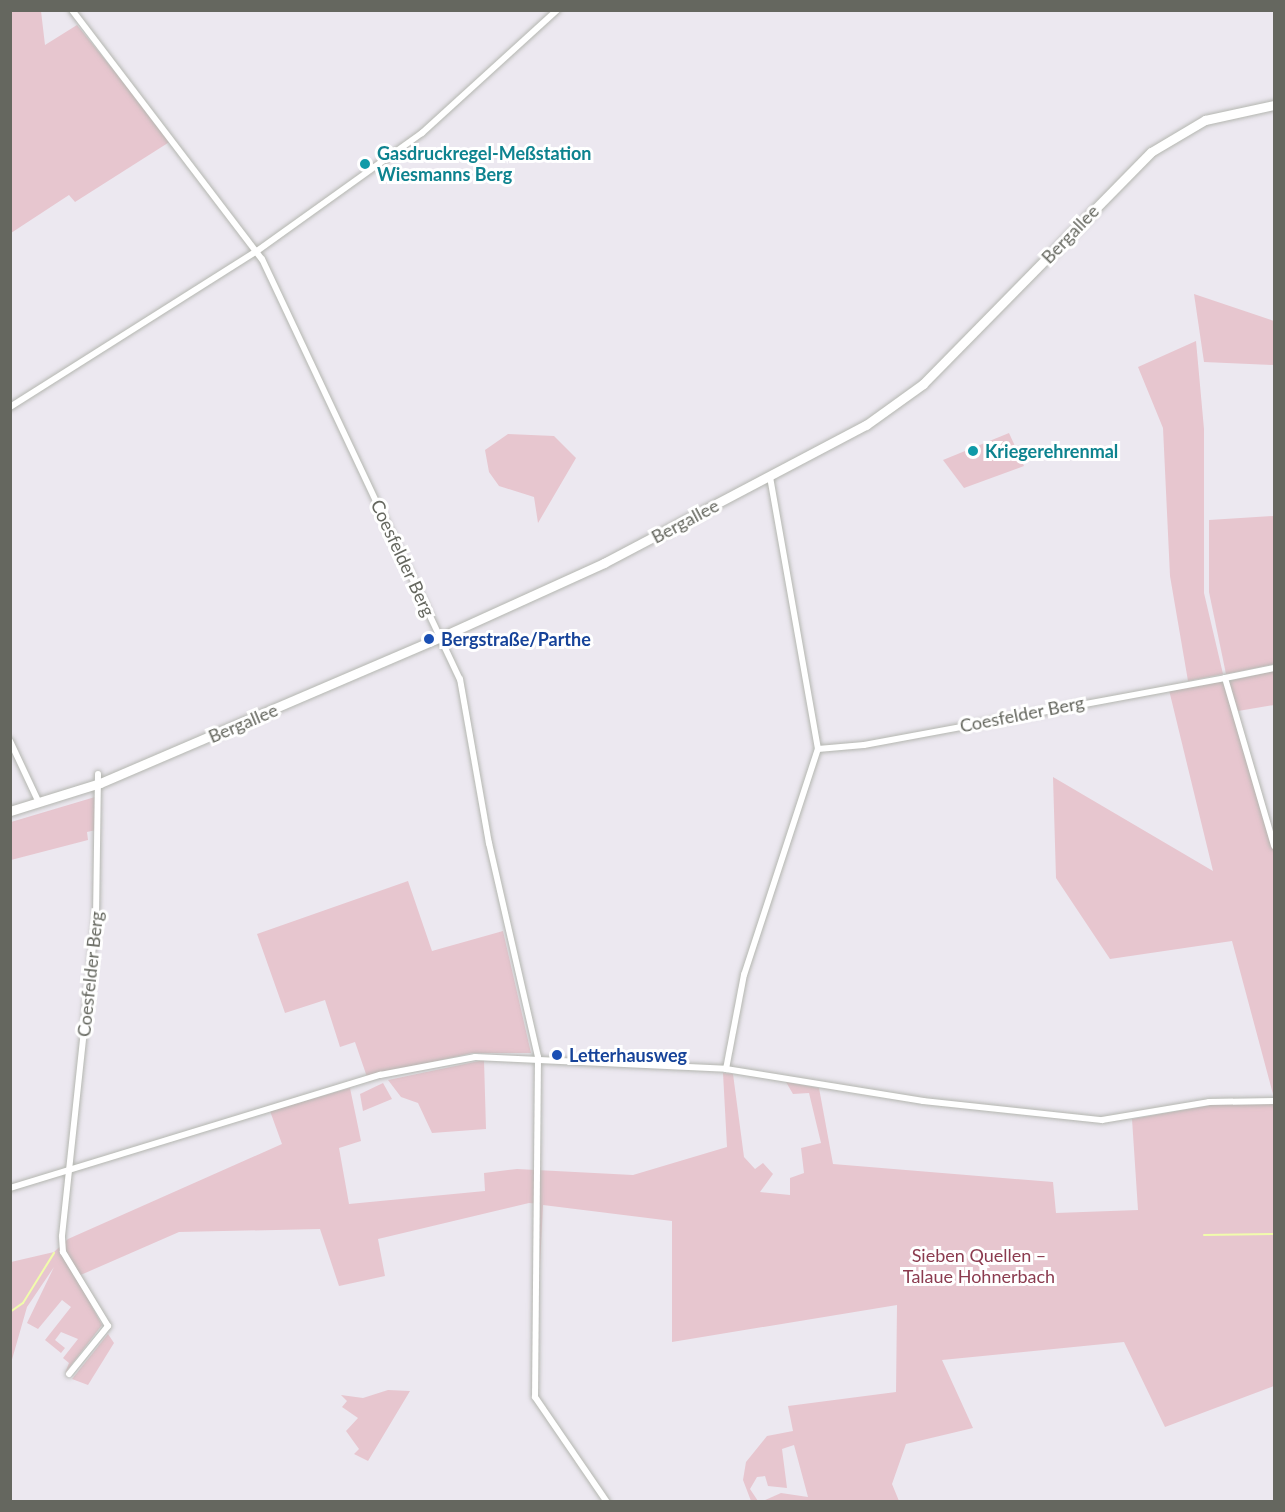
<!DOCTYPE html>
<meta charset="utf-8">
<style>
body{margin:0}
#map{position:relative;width:1285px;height:1512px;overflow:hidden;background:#ece8f0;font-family:Lato,sans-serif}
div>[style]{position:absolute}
.green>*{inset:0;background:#e7c6cf}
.stream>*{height:2px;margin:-1px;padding:0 1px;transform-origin:1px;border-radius:1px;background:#f1fcac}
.roads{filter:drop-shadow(0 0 2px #b4b6b0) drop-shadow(0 0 2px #b4b6b0)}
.street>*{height:6px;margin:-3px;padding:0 3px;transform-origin:3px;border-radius:3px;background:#fff}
.secondary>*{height:9px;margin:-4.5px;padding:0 4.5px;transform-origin:4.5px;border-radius:4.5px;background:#fff}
.dots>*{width:16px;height:16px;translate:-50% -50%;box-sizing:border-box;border:3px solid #fff;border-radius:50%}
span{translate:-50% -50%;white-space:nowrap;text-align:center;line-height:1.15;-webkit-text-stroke:6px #fff;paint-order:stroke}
.culture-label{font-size:18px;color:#0d838f;font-weight:700}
.left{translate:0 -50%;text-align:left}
.street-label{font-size:18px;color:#65675f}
.transit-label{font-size:18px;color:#164399;font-weight:700}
.park-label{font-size:18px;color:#8b3b4f}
.frame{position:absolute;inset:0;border:12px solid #65675f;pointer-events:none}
</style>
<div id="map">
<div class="green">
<div style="clip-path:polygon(11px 11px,41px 11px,45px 45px,77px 25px,171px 141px,75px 202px,69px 195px,11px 233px)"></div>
<div style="clip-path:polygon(1194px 294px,1274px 321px,1274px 365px,1204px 362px)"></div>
<div style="clip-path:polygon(1196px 341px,1204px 429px,1204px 593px,1223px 674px,1188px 681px,1170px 576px,1163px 428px,1138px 367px)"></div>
<div style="clip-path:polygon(1009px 433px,1024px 466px,964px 488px,943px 460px)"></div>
<div style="clip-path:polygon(508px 434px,554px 436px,576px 458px,538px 523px,534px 497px,499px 486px,489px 472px,485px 450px)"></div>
<div style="clip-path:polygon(1274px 516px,1274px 664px,1226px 674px,1209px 592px,1209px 520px)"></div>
<div style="clip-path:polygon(1274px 671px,1274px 705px,1238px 711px,1229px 681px)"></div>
<div style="clip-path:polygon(1225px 680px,1274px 853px,1274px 1098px,1232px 941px,1110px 959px,1056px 878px,1053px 777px,1213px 871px,1169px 690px)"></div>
<div style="clip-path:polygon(95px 797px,96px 830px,87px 832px,88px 840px,11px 860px,11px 822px)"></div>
<div style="clip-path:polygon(408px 881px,432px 951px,503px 931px,531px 1053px,472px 1053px,367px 1077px,355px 1042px,340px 1047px,325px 1000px,285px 1013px,257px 934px)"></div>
<div style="clip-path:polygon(484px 1060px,486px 1129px,432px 1133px,418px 1103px,401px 1097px,388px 1080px)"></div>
<div style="clip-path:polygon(723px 1073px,733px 1074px,744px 1157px,755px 1169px,763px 1163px,773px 1174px,760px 1192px,790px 1195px,790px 1178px,804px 1173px,801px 1148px,821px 1143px,809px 1093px,793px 1094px,786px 1082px,819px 1088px,833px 1164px,1053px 1182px,1056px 1213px,1138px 1210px,1132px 1119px,1240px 1100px,1274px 1104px,1274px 1386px,1165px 1427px,1124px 1342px,942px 1360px,973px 1428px,906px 1444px,892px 1484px,899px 1501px,763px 1501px,781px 1493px,808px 1497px,794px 1445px,782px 1449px,787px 1488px,768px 1486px,765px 1476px,757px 1477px,750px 1489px,758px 1501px,751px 1501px,743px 1480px,746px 1462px,767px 1436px,793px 1431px,788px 1406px,896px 1392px,897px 1305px,672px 1342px,672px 1221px,543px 1205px,540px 1266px,540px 1204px,529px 1203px,378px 1239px,385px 1276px,339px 1286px,320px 1229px,179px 1232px,76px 1277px,102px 1325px,65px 1373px,69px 1363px,63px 1358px,78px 1339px,61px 1332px,55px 1340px,65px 1348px,61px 1353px,45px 1340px,71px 1307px,62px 1300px,38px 1329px,27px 1323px,54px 1267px,27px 1307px,11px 1363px,11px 1262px,54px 1252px,68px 1239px,282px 1144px,270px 1111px,350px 1088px,361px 1141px,339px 1148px,349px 1204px,485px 1191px,484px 1173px,517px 1169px,633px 1175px,727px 1147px)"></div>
<div style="clip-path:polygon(383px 1083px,392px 1099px,363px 1111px,360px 1094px)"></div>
<div style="clip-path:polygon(108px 1334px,114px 1343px,88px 1385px,72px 1379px)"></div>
<div style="clip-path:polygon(388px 1390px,410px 1391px,368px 1461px,354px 1454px,359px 1449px,346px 1431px,358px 1418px,342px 1407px,347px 1401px,341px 1395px,363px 1398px)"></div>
</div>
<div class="stream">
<div style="left:1204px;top:1235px;width:70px;rotate:-0.8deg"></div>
<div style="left:10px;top:1312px;width:16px;rotate:-35deg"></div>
<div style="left:23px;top:1303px;width:59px;rotate:-58.2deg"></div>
</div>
<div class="roads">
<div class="street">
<div style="left:72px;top:10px;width:313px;rotate:52.7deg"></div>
<div style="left:262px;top:259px;width:464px;rotate:64.8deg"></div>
<div style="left:460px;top:679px;width:167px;rotate:80deg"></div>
<div style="left:489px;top:843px;width:220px;rotate:77.1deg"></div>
<div style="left:538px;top:1057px;width:340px;rotate:90.5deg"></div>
<div style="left:535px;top:1397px;width:127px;rotate:55.6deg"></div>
<div style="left:10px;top:407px;width:292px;rotate:-32.3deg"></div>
<div style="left:257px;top:251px;width:203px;rotate:-35.6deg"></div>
<div style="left:422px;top:133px;width:183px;rotate:-42.3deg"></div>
<div style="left:1274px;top:668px;width:50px;rotate:168.5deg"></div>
<div style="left:1225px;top:678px;width:175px;rotate:73.7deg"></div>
<div style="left:10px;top:741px;width:68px;rotate:64.9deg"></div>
<div style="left:818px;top:749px;width:46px;rotate:-5deg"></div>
<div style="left:864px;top:745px;width:367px;rotate:-10.5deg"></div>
<div style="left:726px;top:1069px;width:96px;rotate:-79.2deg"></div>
<div style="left:744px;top:975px;width:238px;rotate:-71.9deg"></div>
<div style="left:818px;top:749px;width:277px;rotate:-100deg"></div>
<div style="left:10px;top:1188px;width:387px;rotate:-17deg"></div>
<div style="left:380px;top:1075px;width:97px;rotate:-10.7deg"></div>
<div style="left:475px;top:1057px;width:251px;rotate:2.7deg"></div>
<div style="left:726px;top:1069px;width:200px;rotate:9.2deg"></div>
<div style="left:923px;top:1101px;width:180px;rotate:6.1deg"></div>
<div style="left:1102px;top:1120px;width:109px;rotate:-9.5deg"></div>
<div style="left:1209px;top:1102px;width:65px;rotate:-0.9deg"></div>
<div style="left:69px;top:1374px;width:62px;rotate:-50.9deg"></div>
<div style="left:108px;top:1326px;width:87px;rotate:-121.3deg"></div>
<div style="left:63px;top:1252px;width:16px;rotate:-94deg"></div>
<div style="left:62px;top:1236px;width:320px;rotate:-83.9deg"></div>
<div style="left:96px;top:918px;width:144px;rotate:-89.2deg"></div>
</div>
<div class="secondary">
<div style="left:10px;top:811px;width:94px;rotate:-17.3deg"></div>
<div style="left:100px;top:783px;width:371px;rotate:-23.2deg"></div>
<div style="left:441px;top:637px;width:179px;rotate:-24.4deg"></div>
<div style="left:604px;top:563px;width:296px;rotate:-27.8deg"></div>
<div style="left:866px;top:425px;width:70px;rotate:-35.7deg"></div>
<div style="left:923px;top:384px;width:325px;rotate:-45.5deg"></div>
<div style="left:1151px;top:152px;width:63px;rotate:-30.7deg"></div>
<div style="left:1205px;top:120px;width:71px;rotate:-12.3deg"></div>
</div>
</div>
<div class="dots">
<div style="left:365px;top:164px;background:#0f9aa8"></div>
<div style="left:973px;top:451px;background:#0f9aa8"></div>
<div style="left:429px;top:639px;background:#1a4fb4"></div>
<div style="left:557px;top:1055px;background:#1a4fb4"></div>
</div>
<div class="culture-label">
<span class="left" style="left:377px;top:164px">Gasdruckregel-Meßstation<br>Wiesmanns Berg</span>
<span class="left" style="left:985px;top:451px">Kriegerehrenmal</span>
</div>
<div class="street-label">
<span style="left:1070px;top:234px;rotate:-46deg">Bergallee</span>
<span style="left:685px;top:521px;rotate:-28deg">Bergallee</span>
<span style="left:403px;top:558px;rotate:65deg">Coesfelder Berg</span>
<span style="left:1022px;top:714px;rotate:-11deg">Coesfelder Berg</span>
<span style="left:243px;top:723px;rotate:-23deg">Bergallee</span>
<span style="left:90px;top:974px;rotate:-84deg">Coesfelder Berg</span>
</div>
<div class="transit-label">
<span class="left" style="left:441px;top:639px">Bergstraße/Parthe</span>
<span class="left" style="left:569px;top:1055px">Letterhausweg</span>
</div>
<div class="park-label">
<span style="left:979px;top:1266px">Sieben Quellen –<br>Talaue Hohnerbach</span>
</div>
<div class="frame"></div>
</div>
